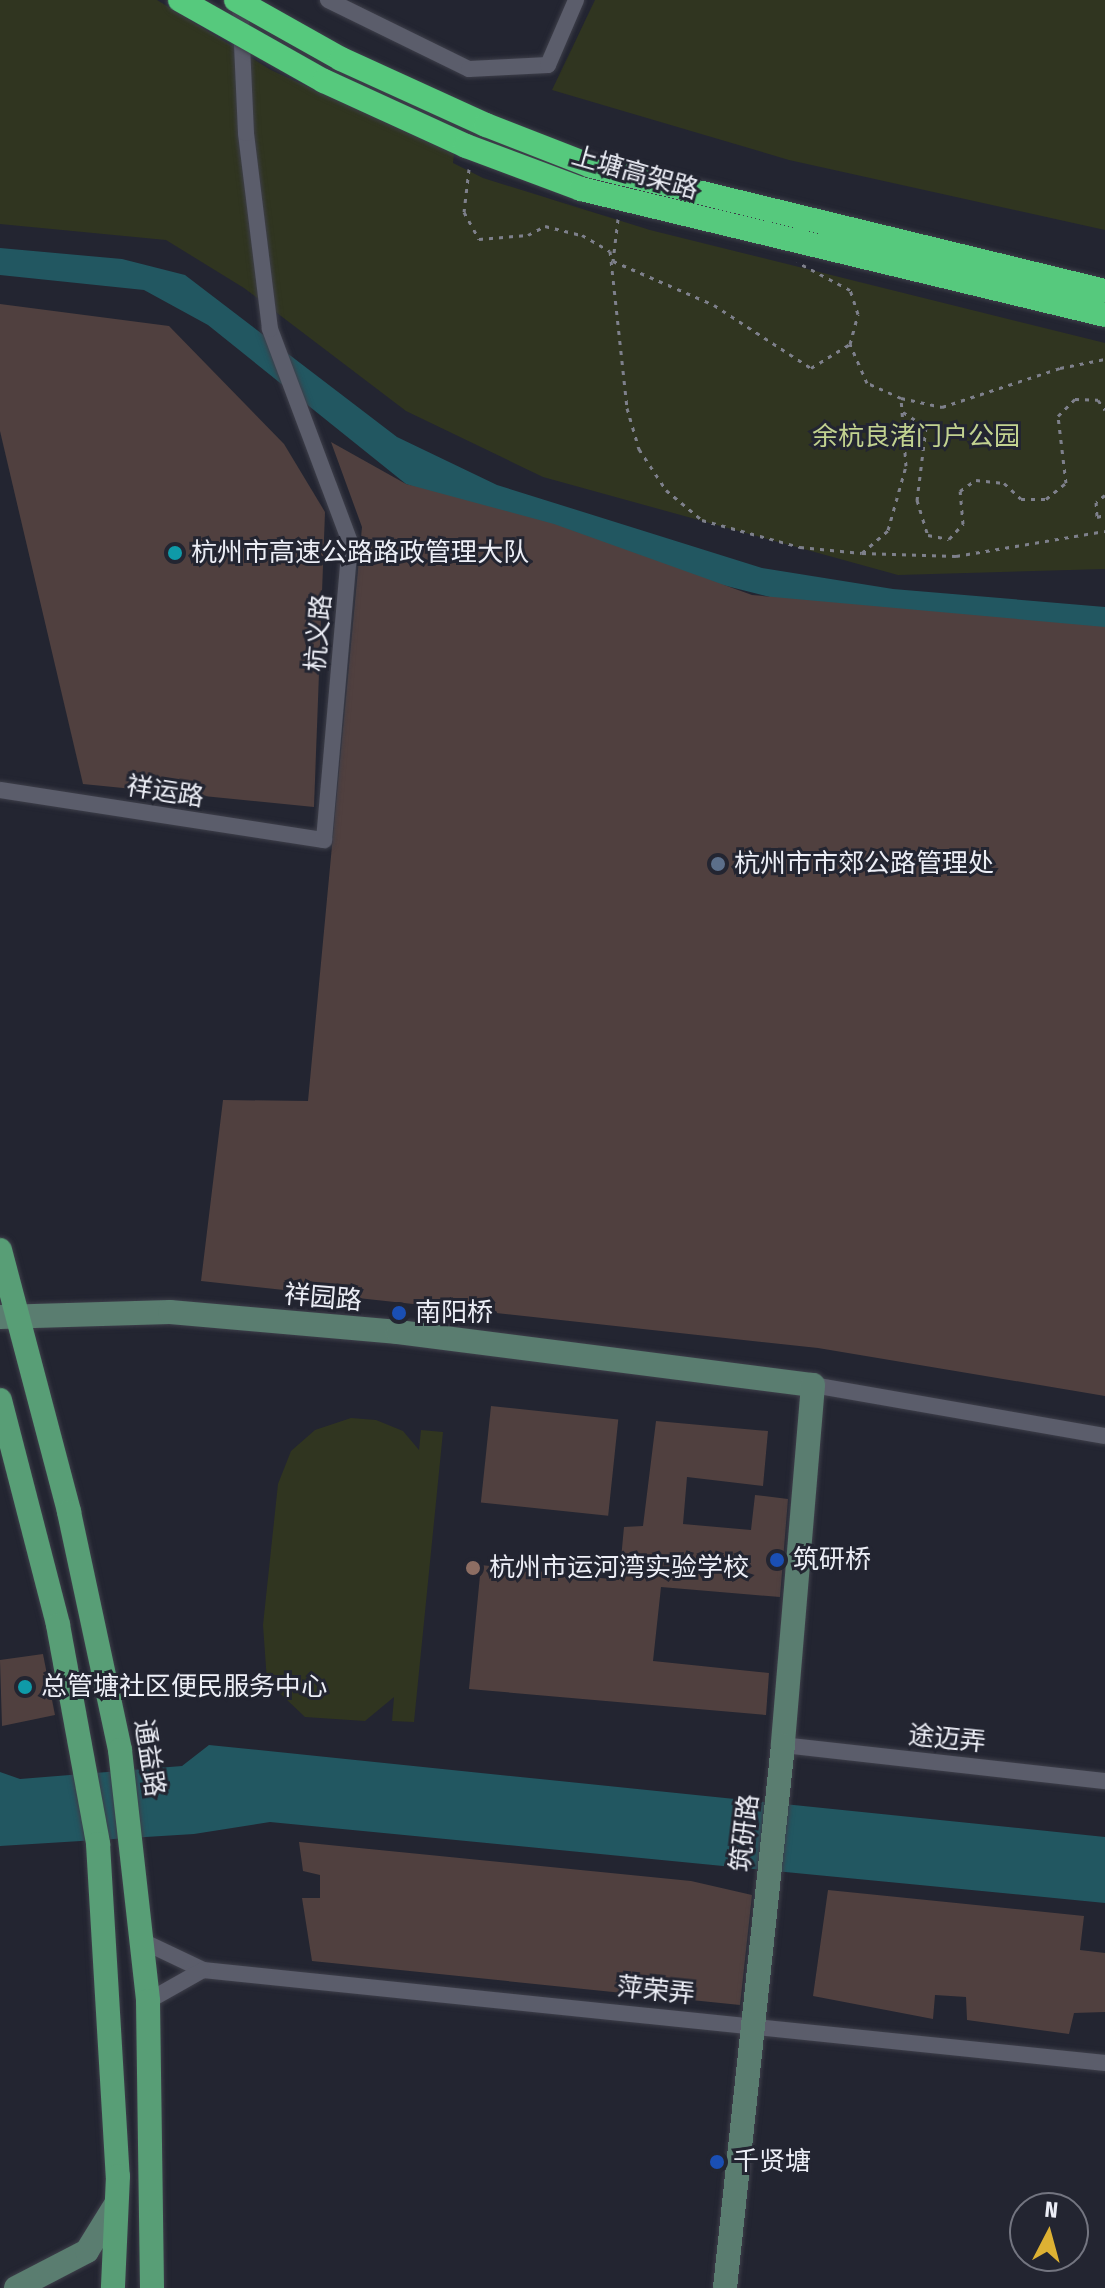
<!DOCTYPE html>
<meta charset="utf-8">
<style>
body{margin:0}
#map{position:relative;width:1105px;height:2288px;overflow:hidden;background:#232531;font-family:"Fira Sans Condensed","Noto Sans SC",sans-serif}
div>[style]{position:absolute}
.green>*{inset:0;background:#303520}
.water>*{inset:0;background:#225761}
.building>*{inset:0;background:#50403f;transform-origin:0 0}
.path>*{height:3px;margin-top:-1.5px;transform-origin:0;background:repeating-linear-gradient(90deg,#7e808b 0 4px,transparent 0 10px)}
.roads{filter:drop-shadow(0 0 2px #3e3f4a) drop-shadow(0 0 2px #3e3f4a)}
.street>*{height:16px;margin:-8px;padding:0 8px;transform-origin:8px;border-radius:8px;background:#5b5d6b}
.secondary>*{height:24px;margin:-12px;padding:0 12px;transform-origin:12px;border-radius:12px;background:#5a7d70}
.primary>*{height:24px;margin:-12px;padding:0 12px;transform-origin:12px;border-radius:12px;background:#589e76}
.bridges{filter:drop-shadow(0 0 2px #3e3f4a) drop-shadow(0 0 2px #3e3f4a)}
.highway-bridge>*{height:24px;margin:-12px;padding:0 12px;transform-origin:12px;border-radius:12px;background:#56c97d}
.dots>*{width:22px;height:22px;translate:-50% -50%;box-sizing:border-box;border:4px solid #232531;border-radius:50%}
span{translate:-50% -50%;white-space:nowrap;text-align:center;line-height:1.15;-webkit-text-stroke:6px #232531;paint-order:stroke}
.street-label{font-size:26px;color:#eceef6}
.park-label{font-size:26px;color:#c2d290}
.poi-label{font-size:26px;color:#eceef6}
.left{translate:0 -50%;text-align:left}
.north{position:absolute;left:1009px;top:2192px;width:80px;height:80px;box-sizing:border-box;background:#232531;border:2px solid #737580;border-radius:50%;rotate:6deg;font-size:22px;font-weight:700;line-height:32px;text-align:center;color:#eceef6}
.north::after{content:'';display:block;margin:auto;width:28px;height:36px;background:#ddb133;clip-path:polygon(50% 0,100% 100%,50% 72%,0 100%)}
</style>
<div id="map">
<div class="green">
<div style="clip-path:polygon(0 0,157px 0,271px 70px,454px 154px,453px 163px,483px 178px,650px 230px,1105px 343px,1105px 569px,898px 575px,543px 477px,406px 411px,244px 288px,166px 240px,0 224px)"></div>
<div style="clip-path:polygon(595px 0,1105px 0,1105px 230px,789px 160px,552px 90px)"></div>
<div style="clip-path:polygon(351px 1418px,376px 1420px,403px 1431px,419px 1450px,421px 1430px,443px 1432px,414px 1722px,392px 1721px,394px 1697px,365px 1721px,305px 1717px,267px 1681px,263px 1625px,278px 1484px,291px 1451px,315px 1430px)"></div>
</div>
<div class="water">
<div style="clip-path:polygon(0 248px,122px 259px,185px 275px,397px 437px,497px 485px,762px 568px,893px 589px,1105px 607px,1105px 636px,817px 609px,636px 563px,406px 484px,208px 325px,144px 290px,0 275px)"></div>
<div style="clip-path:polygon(209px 1745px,1105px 1837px,1105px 1903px,270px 1822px,194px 1834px,0 1846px,0 1772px,20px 1779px,182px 1766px)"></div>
</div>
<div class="building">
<div style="clip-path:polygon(0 304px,169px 326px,284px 444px,325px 512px,314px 807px,83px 784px,0 431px)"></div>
<div style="clip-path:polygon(331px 442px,406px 484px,554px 524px,752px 595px,1105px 627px,1105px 1396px,818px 1348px,201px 1281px,223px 1100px,308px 1101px,362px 527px)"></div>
<div style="left:491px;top:1406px;width:128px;height:97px;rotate:6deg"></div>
<div style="clip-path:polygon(656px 1421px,768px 1431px,763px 1486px,687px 1477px,683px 1524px,751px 1530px,755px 1495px,788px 1499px,780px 1597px,661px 1587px,653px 1661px,769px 1673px,766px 1715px,469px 1689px,481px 1565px,619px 1580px,624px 1527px,643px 1526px)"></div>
<div style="clip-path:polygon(43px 1654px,55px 1715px,2px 1726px,0 1660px)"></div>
<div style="clip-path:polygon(299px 1842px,691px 1881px,752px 1895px,740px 2005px,312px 1961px,302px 1898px,320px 1898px,320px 1875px,303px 1871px)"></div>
<div style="clip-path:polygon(828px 1890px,1084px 1916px,1080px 1950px,1105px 1953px,1105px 2012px,1074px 2013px,1069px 2034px,967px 2020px,966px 1997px,935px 1995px,933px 2019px,813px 1996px)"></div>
</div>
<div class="path">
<div style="left:469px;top:169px;width:43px;rotate:96.6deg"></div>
<div style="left:464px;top:212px;width:31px;rotate:61deg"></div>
<div style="left:479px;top:239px;width:49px;rotate:-4.7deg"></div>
<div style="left:528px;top:235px;width:19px;rotate:-28deg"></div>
<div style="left:545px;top:226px;width:38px;rotate:14deg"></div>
<div style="left:582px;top:235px;width:32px;rotate:30deg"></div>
<div style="left:610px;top:251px;width:158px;rotate:83.8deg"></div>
<div style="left:627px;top:408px;width:43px;rotate:73.7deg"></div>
<div style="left:639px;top:449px;width:49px;rotate:56.6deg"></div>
<div style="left:666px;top:490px;width:47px;rotate:39.8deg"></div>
<div style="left:702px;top:520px;width:102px;rotate:15.4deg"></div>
<div style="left:800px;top:547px;width:62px;rotate:5.5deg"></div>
<div style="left:862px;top:553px;width:35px;rotate:-41deg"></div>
<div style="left:888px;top:530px;width:66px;rotate:-74.3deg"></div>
<div style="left:906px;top:466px;width:68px;rotate:-94.2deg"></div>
<div style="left:901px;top:398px;width:37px;rotate:-156deg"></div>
<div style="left:867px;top:383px;width:43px;rotate:-113.6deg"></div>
<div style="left:618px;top:219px;width:42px;rotate:96.8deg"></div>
<div style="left:613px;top:261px;width:110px;rotate:23.5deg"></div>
<div style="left:714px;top:305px;width:116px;rotate:33deg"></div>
<div style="left:811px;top:368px;width:46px;rotate:-31.6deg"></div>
<div style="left:850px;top:344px;width:31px;rotate:-75deg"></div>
<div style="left:858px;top:314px;width:25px;rotate:-108deg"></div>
<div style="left:850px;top:290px;width:60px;rotate:-152.2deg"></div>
<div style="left:901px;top:398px;width:42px;rotate:12.4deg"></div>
<div style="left:942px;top:407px;width:124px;rotate:-18.3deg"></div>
<div style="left:1060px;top:368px;width:46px;rotate:-11.3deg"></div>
<div style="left:903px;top:412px;width:27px;rotate:33deg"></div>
<div style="left:926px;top:427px;width:74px;rotate:97deg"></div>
<div style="left:917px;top:500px;width:37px;rotate:73deg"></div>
<div style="left:928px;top:535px;width:21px;rotate:11deg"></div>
<div style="left:949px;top:539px;width:21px;rotate:-47deg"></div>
<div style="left:963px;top:524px;width:33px;rotate:-95deg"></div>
<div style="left:960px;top:491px;width:19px;rotate:-35deg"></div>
<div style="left:976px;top:480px;width:28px;rotate:6deg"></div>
<div style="left:1004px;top:483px;width:23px;rotate:43deg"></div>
<div style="left:1021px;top:499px;width:25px"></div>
<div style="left:1046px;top:499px;width:26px;rotate:-39deg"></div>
<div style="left:1066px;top:483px;width:67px;rotate:-96.8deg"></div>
<div style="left:1058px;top:416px;width:24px;rotate:-45deg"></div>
<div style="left:1075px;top:399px;width:23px;rotate:2deg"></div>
<div style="left:1098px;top:400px;width:12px;rotate:55deg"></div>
<div style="left:1105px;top:495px;width:11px;rotate:142deg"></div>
<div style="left:1096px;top:502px;width:15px;rotate:86deg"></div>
<div style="left:1097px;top:517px;width:8px;rotate:-14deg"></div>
<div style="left:862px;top:553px;width:94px;rotate:1.8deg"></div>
<div style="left:956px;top:556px;width:151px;rotate:-9.5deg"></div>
</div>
<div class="roads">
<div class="street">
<div style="left:328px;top:0;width:157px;rotate:26.1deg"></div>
<div style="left:469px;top:69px;width:79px;rotate:-2.9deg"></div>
<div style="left:548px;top:65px;width:71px;rotate:-66.7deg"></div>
<div style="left:0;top:790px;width:328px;rotate:8.8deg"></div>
<div style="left:324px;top:840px;width:299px;rotate:-85deg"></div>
<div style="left:350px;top:542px;width:228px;rotate:-110.6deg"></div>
<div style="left:270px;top:329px;width:197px;rotate:-97deg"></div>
<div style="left:246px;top:133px;width:133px;rotate:-92.6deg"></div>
<div style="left:813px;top:1385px;width:296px;rotate:9.9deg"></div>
<div style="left:783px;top:1745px;width:324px;rotate:6.4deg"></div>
<div style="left:142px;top:1941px;width:68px;rotate:25.4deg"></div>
<div style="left:203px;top:1970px;width:907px;rotate:5.89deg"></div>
<div style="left:148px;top:2001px;width:63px;rotate:-29.4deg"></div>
</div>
<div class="secondary">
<div style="left:0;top:1317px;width:170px;rotate:-1.7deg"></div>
<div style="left:170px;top:1312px;width:229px;rotate:5deg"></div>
<div style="left:398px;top:1332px;width:418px;rotate:7.3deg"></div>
<div style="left:813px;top:1385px;width:361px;rotate:94.8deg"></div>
<div style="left:783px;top:1745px;width:546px;rotate:96.1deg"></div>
<div style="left:16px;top:2288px;width:80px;rotate:-27.5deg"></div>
<div style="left:87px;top:2251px;width:55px;rotate:-58.3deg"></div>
</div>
<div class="primary">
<div style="left:0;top:1250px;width:271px;rotate:75.2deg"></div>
<div style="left:69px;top:1512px;width:243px;rotate:77.9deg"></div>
<div style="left:120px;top:1750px;width:253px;rotate:83.6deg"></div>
<div style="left:148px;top:2001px;width:287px;rotate:89.2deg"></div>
<div style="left:0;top:1400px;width:232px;rotate:75.5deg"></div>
<div style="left:58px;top:1625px;width:223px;rotate:79.6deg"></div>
<div style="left:98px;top:1844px;width:333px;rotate:86.6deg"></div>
<div style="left:118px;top:2176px;width:112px;rotate:92.6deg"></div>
</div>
</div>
<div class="bridges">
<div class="highway-bridge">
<div style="left:180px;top:0;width:165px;rotate:29.4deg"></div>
<div style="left:324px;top:81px;width:156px;rotate:24.6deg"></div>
<div style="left:466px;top:146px;width:123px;rotate:20.5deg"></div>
<div style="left:581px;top:189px;width:539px;rotate:13.52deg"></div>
<div style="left:236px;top:0;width:120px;rotate:29.3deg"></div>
<div style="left:341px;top:59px;width:159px;rotate:24.5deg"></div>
<div style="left:486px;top:125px;width:113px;rotate:21.3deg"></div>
<div style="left:591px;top:166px;width:529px;rotate:13.67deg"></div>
</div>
</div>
<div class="dots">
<div style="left:175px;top:553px;background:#0f9aa8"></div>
<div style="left:718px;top:864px;background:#5c6f8a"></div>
<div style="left:399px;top:1313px;background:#1a4fb4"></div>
<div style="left:777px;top:1560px;background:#1a4fb4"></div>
<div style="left:473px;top:1568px;background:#8d6e63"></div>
<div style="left:25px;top:1687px;background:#0f9aa8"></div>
<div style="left:717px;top:2162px;background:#1a4fb4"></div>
</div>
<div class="street-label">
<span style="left:635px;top:173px;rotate:16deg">上塘高架路</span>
<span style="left:319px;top:633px;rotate:-85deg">杭义路</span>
<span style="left:165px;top:792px;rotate:9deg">祥运路</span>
<span style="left:323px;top:1298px;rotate:5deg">祥园路</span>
<span style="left:947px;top:1739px;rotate:6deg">途迈弄</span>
<span style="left:149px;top:1758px;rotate:81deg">通益路</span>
<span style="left:745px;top:1833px;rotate:-83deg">筑研路</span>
<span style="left:656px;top:1991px;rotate:6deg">萍荣弄</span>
</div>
<div class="park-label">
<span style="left:916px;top:437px">余杭良渚门户公园</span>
</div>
<div class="poi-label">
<span class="left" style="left:191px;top:553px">杭州市高速公路路政管理大队</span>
<span class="left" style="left:734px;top:864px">杭州市市郊公路管理处</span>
<span class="left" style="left:415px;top:1313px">南阳桥</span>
<span class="left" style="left:793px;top:1560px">筑研桥</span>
<span class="left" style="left:489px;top:1568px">杭州市运河湾实验学校</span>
<span class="left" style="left:41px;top:1687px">总管塘社区便民服务中心</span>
<span class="left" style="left:733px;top:2162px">千贤塘</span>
</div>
<div class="north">N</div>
</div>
